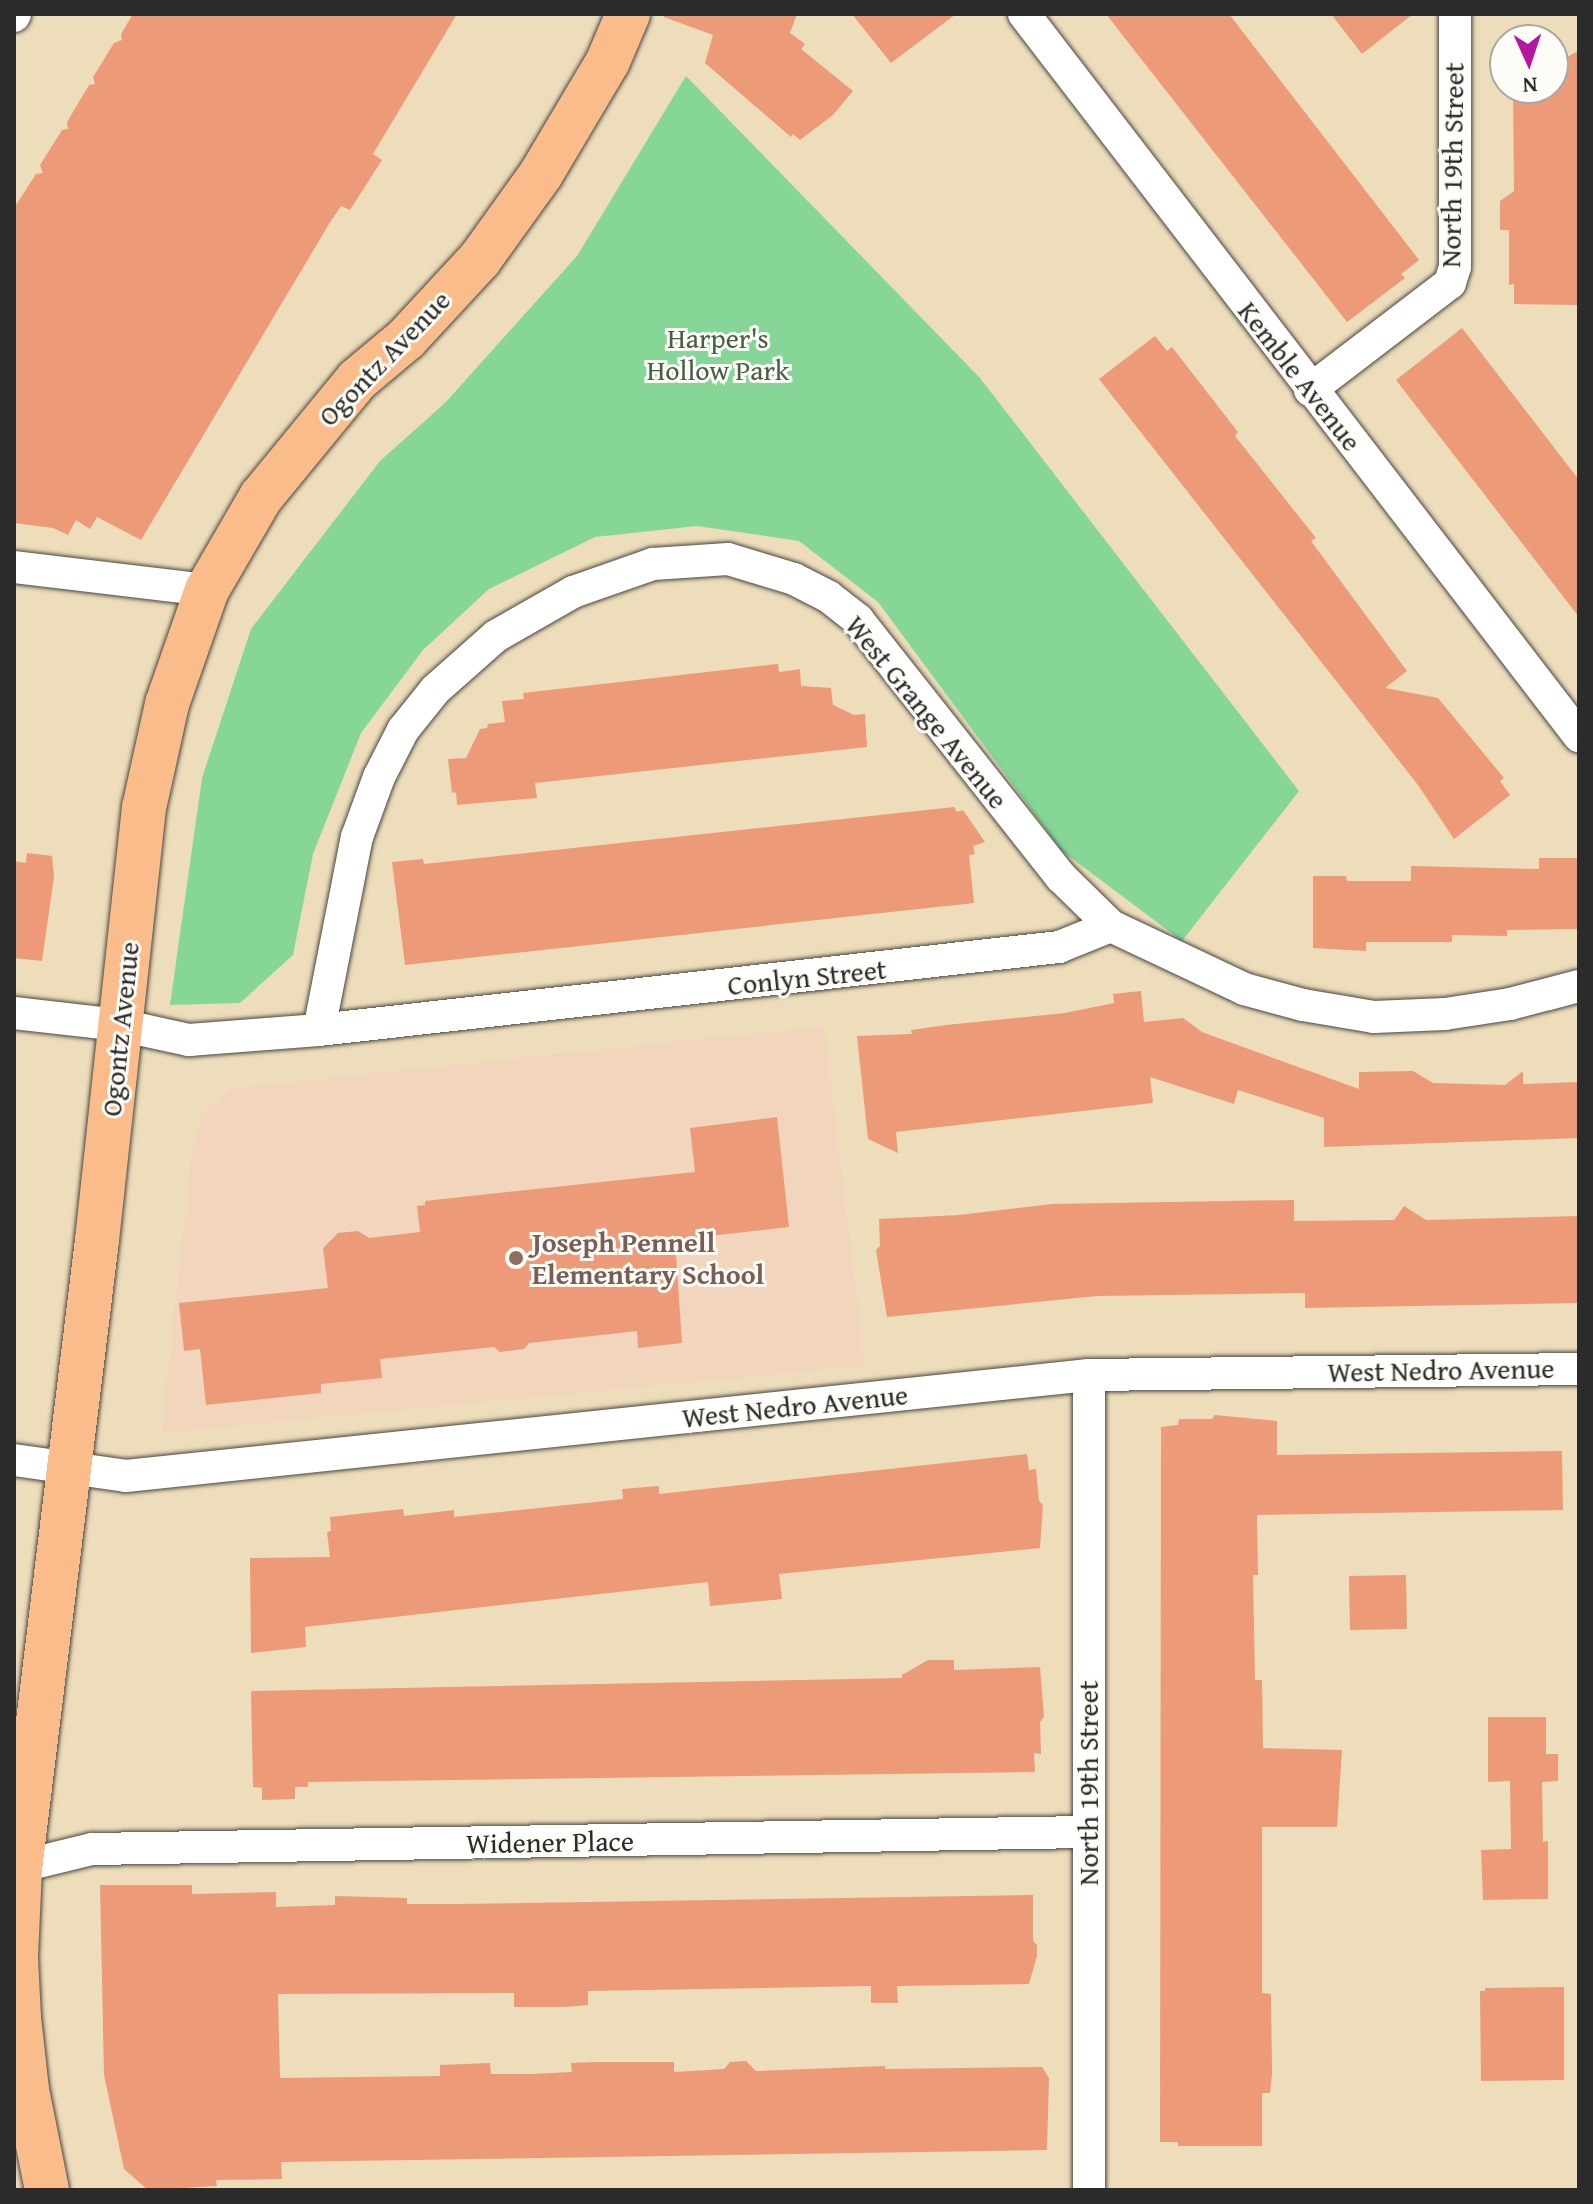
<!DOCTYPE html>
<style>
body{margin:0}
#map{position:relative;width:1593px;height:2204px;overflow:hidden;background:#edb;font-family:"Gentium Book Plus",serif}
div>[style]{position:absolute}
.built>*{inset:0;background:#f1d5bd}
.green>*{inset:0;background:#85d697}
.building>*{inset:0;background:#ec9a78;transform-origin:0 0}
.roads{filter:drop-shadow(0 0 2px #484641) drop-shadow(0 0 2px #484641)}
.street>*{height:32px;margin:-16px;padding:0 16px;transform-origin:16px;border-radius:16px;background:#fff}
.primary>*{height:44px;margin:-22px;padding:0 22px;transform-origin:22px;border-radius:22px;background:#f9bc8a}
.dots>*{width:22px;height:22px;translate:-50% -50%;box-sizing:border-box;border:4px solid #fdfcf7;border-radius:50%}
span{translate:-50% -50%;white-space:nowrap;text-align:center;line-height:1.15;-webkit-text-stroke:6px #fdfcf7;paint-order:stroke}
.street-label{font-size:28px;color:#2b2b2b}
.park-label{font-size:28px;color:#465e4b}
.education-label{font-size:28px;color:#785e54;font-weight:700}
.left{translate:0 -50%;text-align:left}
.frame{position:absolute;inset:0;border:16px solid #2b2b2b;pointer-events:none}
.north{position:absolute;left:1489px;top:24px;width:80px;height:80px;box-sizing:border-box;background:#fdfcf7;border:2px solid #a9a8a5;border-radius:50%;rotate:177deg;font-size:22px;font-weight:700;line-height:32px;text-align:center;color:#2b2b2b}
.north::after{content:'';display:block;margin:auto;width:28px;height:36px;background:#b5179e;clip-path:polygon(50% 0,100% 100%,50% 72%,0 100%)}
</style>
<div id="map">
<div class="built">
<div style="clip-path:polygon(824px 1026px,865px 1366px,161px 1433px,192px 1151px,202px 1113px,233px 1088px)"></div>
</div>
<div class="green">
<div style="clip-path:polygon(686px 76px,980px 378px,1299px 791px,1182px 941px,1062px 851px,878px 602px,799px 541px,697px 526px,595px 537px,489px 589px,423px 650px,361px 733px,313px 854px,293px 955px,240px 1003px,170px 1005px,202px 778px,251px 629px,380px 461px,445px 403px,577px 256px)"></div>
</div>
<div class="building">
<div style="clip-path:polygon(133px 14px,457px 14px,373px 154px,382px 160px,350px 210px,341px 206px,329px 224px,141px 540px,97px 517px,90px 529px,76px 520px,68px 535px,53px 528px,14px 523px,14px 208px,36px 174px,43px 173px,40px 165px,62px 130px,68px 129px,67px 122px,89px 85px,95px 84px,93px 77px,114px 43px,122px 40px,121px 34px)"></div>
<div style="clip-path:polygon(664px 14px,797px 14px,790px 33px,805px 44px,801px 49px,853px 91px,833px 115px,800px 140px,793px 134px,791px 137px,705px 63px,713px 35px,664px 17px)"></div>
<div style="clip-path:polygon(852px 14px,956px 14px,891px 63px)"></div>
<div style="clip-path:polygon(1106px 14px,1229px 14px,1419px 260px,1401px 274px,1405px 278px,1347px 322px)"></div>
<div style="clip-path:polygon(1331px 14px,1413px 14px,1362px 54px)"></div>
<div style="clip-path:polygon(1579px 50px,1579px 305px,1514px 304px,1514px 284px,1509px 285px,1509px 230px,1500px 230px,1500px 201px,1514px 191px,1513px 91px,1553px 88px,1553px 66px)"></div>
<div style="clip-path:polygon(1462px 328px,1579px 480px,1579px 617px,1396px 380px)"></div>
<div style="clip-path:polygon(1155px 336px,1167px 351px,1172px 347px,1238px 432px,1235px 436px,1316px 538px,1311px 541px,1407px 671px,1385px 688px,1438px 698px,1504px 778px,1500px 781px,1510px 795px,1454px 839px,1418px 785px,1099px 379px)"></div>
<div style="clip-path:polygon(778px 664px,779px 672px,800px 669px,801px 686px,831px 688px,833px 705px,854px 715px,865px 714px,867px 747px,535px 783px,537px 798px,457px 805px,456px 792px,452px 793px,448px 759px,466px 758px,480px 729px,487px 728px,488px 724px,505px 722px,502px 701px,524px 699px,523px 693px)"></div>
<div style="clip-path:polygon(954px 807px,957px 812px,963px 810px,985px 842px,973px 846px,975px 854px,969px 855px,974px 903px,405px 965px,392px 862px,423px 859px,424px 864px)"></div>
<div style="clip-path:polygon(27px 853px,52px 856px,54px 877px,42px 961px,14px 958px,14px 861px,26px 863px)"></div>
<div style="clip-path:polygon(1539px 858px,1579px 858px,1579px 929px,1507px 930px,1507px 936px,1452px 935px,1452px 942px,1366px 942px,1366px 951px,1313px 948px,1313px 876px,1346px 876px,1347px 881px,1411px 881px,1411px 866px,1539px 869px)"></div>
<div style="clip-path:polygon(1141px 991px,1144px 1022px,1183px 1018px,1202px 1032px,1359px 1089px,1359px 1072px,1413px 1071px,1433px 1083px,1505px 1085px,1523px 1071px,1523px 1084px,1579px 1082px,1579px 1138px,1324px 1147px,1324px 1118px,1238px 1090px,1234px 1104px,1150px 1077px,1153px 1103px,896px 1132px,898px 1153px,868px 1139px,857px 1036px,912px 1034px,911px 1030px,946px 1025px,1065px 1013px,1114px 1003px,1113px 994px)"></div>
<div style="clip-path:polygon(777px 1117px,789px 1227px,675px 1240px,682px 1343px,638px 1348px,637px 1331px,529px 1343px,524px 1349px,500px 1352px,494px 1347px,380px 1359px,382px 1378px,321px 1384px,321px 1393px,206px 1405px,200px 1349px,184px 1351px,179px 1303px,328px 1288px,323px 1248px,338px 1233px,358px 1231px,369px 1238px,420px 1232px,417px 1206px,425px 1205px,425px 1201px,695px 1172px,690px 1128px)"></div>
<div style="clip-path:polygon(1294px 1200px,1294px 1221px,1394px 1220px,1404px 1206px,1426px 1220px,1579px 1216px,1579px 1303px,1305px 1308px,1305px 1293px,1097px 1296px,887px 1317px,876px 1250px,880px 1246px,879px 1219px,959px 1215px,1052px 1204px)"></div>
<div style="clip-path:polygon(1215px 1415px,1277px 1421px,1277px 1455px,1562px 1451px,1563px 1510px,1257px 1515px,1258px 1575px,1253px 1575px,1255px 1680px,1262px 1680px,1263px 1748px,1342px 1750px,1337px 1827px,1262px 1827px,1262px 1993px,1271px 1994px,1272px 2074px,1270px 2093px,1262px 2093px,1262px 2146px,1178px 2146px,1178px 2142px,1160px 2142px,1161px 1427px,1178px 1425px,1179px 1419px,1212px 1419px)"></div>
<div style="clip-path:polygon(1027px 1454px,1029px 1470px,1036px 1469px,1039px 1501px,1043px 1505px,1040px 1548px,779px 1574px,782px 1599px,710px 1606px,708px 1582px,305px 1627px,306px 1647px,251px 1653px,250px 1558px,330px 1557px,327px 1532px,331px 1531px,330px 1517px,403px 1509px,404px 1516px,454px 1510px,454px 1517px,623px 1499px,622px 1489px,659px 1486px,659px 1494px)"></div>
<div style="left:1406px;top:1575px;width:54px;height:57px;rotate:89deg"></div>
<div style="clip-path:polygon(928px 1660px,954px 1660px,954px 1670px,1040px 1667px,1044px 1717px,1040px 1722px,1041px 1754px,1034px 1753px,1035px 1772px,308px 1782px,308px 1787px,295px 1787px,295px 1799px,262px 1800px,262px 1788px,253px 1787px,251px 1691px,902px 1678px,902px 1675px)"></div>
<div style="clip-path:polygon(1488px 1717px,1546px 1717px,1546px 1754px,1558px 1754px,1558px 1781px,1542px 1782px,1543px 1842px,1548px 1841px,1548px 1899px,1483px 1900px,1481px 1850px,1511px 1849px,1510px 1781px,1488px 1782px)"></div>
<div style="clip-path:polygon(100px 1885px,192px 1885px,192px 1894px,276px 1892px,276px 1907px,335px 1905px,335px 1896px,407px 1898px,407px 1904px,458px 1904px,1033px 1895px,1033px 1941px,1037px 1945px,1037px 1956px,1029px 1984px,897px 1986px,898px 2003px,871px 2003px,871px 1986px,588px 1991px,588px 2005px,564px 2007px,514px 2007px,514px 1993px,278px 1994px,280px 2078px,440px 2076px,440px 2065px,490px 2063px,491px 2074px,530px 2074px,572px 2072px,571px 2063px,595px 2062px,674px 2062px,674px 2072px,724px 2069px,730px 2062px,746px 2061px,756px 2071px,885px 2066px,885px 2069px,1042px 2067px,1049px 2078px,1047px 2150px,281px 2162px,282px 2179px,216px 2180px,217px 2186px,148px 2190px,124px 2169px,104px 2075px)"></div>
<div style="clip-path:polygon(1564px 1987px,1564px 2080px,1481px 2081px,1480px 1991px,1485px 1991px,1485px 1988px)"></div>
</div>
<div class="roads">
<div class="street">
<div style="left:1024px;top:14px;width:911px;rotate:52.45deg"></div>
<div style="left:14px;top:16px;width:2px;rotate:-63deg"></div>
<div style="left:1310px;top:390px;width:176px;rotate:-37.4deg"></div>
<div style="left:1450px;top:283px;width:17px;rotate:-73deg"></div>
<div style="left:1455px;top:267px;width:253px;rotate:-90deg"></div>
<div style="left:14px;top:567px;width:194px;rotate:6.8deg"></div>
<div style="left:14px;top:1013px;width:107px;rotate:6.5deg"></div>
<div style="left:120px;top:1025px;width:71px;rotate:12.3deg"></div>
<div style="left:189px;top:1040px;width:130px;rotate:-4.4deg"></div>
<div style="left:319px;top:1030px;width:745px;rotate:-6.4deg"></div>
<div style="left:1059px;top:947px;width:56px;rotate:-22deg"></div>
<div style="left:1111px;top:926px;width:147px;rotate:25.3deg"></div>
<div style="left:1244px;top:989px;width:61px;rotate:15.2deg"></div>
<div style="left:1303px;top:1005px;width:72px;rotate:9.6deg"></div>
<div style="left:1374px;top:1017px;width:71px;rotate:-2.4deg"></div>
<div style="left:1445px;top:1014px;width:66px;rotate:-8.7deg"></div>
<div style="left:1510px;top:1004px;width:71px;rotate:-14.6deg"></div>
<div style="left:319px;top:1030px;width:197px;rotate:-78.9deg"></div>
<div style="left:357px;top:837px;width:64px;rotate:-69.9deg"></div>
<div style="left:379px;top:777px;width:53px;rotate:-62.9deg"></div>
<div style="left:403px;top:730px;width:51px;rotate:-51.3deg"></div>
<div style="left:435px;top:690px;width:81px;rotate:-41.5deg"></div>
<div style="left:496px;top:636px;width:89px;rotate:-29.7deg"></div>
<div style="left:573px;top:592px;width:85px;rotate:-19.3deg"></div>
<div style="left:653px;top:564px;width:75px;rotate:-3.8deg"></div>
<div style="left:728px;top:559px;width:69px;rotate:16.9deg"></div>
<div style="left:794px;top:579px;width:39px;rotate:27deg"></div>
<div style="left:829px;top:597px;width:37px;rotate:38deg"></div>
<div style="left:858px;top:620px;width:328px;rotate:51.7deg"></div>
<div style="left:1061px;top:877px;width:70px;rotate:44.4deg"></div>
<div style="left:1089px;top:1375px;width:815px;rotate:90deg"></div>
<div style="left:14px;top:1460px;width:113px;rotate:8.1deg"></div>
<div style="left:126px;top:1476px;width:968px;rotate:-5.99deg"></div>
<div style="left:1089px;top:1375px;width:490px;rotate:-0.7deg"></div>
<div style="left:14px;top:1868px;width:80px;rotate:-13.7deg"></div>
<div style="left:92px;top:1849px;width:997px;rotate:-0.98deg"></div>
</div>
<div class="primary">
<div style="left:47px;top:2190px;width:102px;rotate:-101.3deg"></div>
<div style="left:27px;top:2090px;width:73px;rotate:-96.3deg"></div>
<div style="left:19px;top:2017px;width:60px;rotate:-92.9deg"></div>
<div style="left:16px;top:1957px;width:88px;rotate:-87.4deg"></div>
<div style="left:20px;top:1869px;width:634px;rotate:-83.02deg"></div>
<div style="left:97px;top:1240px;width:435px;rotate:-83.8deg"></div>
<div style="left:144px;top:808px;width:107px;rotate:-77.5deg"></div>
<div style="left:167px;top:704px;width:121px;rotate:-70.7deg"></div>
<div style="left:207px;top:590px;width:108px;rotate:-59.9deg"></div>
<div style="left:261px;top:497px;width:151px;rotate:-50.6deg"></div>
<div style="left:357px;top:380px;width:64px;rotate:-39.9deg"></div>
<div style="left:406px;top:339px;width:109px;rotate:-47.2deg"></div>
<div style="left:480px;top:259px;width:105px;rotate:-54.3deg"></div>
<div style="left:541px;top:174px;width:131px;rotate:-59.3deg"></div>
<div style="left:608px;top:61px;width:51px;rotate:-66.9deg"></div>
</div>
</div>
<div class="dots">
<div style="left:516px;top:1258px;background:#8d6e63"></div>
</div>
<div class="street-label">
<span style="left:1452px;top:165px;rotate:-89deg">North 19th Street</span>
<span style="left:384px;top:358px;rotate:-46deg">Ogontz Avenue</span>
<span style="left:1300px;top:376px;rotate:52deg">Kemble Avenue</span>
<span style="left:927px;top:712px;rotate:51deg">West Grange Avenue</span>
<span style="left:807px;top:977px;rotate:-6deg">Conlyn Street</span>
<span style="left:120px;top:1029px;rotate:-84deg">Ogontz Avenue</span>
<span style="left:1441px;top:1370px;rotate:-1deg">West Nedro Avenue</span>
<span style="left:795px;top:1406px;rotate:-6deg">West Nedro Avenue</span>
<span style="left:1088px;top:1783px;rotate:-90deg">North 19th Street</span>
<span style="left:550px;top:1842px;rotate:-1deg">Widener Place</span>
</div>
<div class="park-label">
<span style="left:718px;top:354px">Harper's<br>Hollow Park</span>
</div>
<div class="education-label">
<span class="left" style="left:532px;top:1258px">Joseph Pennell<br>Elementary School</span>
</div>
<div class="frame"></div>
<div class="north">N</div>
</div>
